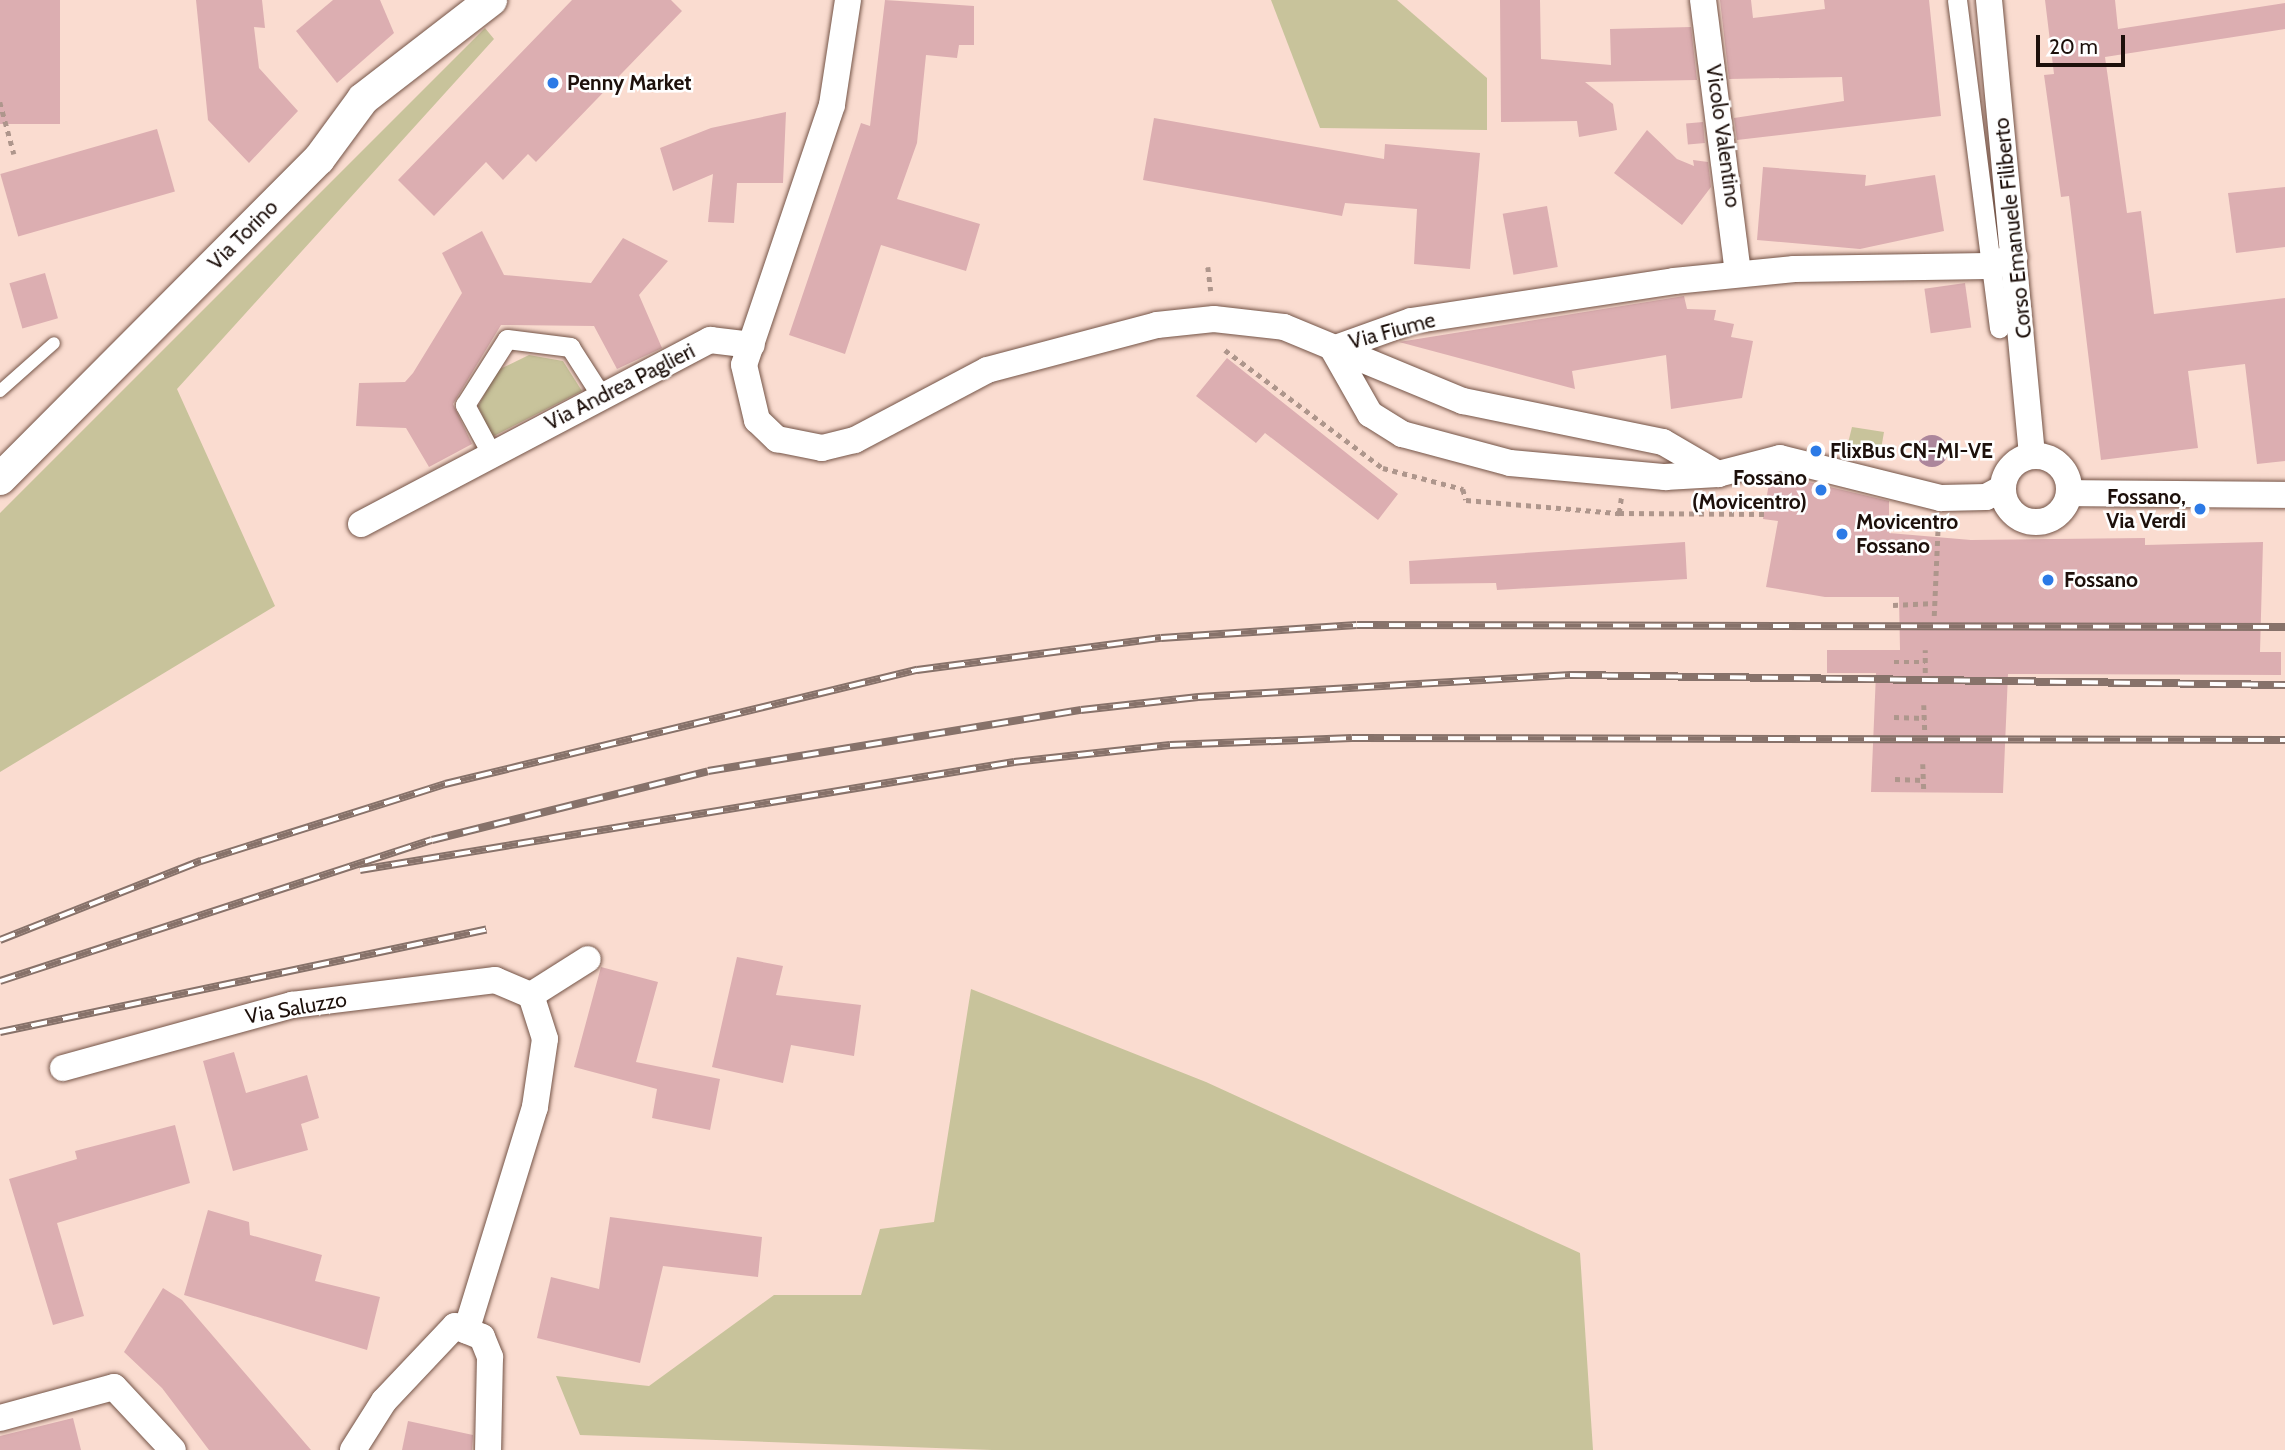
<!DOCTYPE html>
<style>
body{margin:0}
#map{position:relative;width:2285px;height:1450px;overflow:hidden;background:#fadcd0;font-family:Cabin,sans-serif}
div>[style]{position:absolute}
.green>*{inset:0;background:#c8c39b}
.water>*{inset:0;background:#ac869b}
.round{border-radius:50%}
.building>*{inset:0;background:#dcaeb1;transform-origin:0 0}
.path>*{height:4.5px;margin-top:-2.25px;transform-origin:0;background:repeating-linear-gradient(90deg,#ae968c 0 5px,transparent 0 10px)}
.roads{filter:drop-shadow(0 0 2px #745447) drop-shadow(0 0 2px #745447)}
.service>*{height:12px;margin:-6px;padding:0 6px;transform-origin:6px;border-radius:6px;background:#fff}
.pedestrian>*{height:19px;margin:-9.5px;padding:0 9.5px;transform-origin:9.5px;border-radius:9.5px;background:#fff}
.minor>*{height:26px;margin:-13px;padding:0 13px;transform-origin:13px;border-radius:13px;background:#fff}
.minor>.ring{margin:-13px;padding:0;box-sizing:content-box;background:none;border:26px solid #fff;border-radius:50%}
.tertiary>*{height:32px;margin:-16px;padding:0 16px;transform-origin:16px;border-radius:16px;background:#fff}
.rail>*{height:8px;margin-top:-4px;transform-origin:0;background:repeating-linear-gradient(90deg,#fff 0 16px,#87726a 0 32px);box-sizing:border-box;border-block:2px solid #87726a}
.dots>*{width:19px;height:19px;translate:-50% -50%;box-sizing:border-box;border:4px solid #fff;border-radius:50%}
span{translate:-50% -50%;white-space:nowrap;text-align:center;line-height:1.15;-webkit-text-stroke:5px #fff;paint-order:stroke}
.poi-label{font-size:21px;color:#1d100b;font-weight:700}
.left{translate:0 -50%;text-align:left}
.right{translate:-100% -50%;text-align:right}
.street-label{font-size:21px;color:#1d100b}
.scale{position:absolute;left:2036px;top:35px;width:89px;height:32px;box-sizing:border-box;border:4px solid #1d100b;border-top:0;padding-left:9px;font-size:21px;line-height:24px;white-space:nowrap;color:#1d100b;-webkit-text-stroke:5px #fff;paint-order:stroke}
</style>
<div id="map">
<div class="green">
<div style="clip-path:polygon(1271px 0,1397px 0,1487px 78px,1487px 130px,1320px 128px)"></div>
<div style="clip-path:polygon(485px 28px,494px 39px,177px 389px,275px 606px,0 772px,0 513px)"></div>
<div style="clip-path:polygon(529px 355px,563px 361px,582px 391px,492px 437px,478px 406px,498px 370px)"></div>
<div style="clip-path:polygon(1852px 427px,1884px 432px,1880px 455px,1847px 447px)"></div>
<div style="clip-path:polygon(971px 989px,1206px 1082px,1580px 1253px,1593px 1450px,992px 1450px,580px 1435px,556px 1376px,649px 1386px,774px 1295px,861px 1295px,880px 1229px,934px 1222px)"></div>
</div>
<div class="water">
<div class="round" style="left:1916px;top:435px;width:32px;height:32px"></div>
</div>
<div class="building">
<div style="left:0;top:0;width:60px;height:124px"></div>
<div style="clip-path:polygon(196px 0,262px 0,265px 28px,254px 27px,259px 68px,298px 111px,249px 163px,208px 120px)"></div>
<div style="clip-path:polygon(333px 0,380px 0,394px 33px,337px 83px,296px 31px)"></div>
<div style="clip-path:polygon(572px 0,671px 0,682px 11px,536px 162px,528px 154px,503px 180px,486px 162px,434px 216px,398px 180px)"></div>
<div style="clip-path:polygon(885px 0,974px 6px,974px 45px,959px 45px,957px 58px,926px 55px,917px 143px,897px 199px,980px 224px,966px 271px,881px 245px,845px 354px,789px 335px,861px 123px,870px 126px)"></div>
<div style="clip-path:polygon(1500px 0,1540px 0,1541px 59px,1611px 65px,1610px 29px,1691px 27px,1697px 80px,1585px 82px,1613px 104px,1617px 130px,1579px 137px,1577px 121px,1501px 122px)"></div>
<div style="clip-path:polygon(1720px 0,1751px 0,1753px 18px,1825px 9px,1824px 0,1929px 0,1941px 116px,1737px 140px,1734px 118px,1844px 101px,1842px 77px,1729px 79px)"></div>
<div style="clip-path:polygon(2045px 0,2115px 0,2118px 29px,2285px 3px,2285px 29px,2105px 57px,2127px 213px,2141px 211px,2154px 314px,2285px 298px,2285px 461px,2257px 464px,2245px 364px,2188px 371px,2198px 448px,2101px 460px,2069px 196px,2061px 197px,2044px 75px,2054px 74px)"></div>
<div style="clip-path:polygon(786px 112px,783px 183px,737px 183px,734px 223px,708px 222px,713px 174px,673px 191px,660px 148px,711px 128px)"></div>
<div style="clip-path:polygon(1154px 118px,1384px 159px,1385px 144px,1480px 153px,1470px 269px,1414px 264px,1417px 209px,1345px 203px,1342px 216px,1143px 180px)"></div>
<div style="left:1703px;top:122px;width:21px;height:17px;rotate:85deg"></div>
<div style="left:157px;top:129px;width:65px;height:163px;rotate:74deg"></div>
<div style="clip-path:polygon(1647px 130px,1677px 159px,1694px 166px,1693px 160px,1708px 162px,1711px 187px,1682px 225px,1614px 173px)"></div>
<div style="clip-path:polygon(1763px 167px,1866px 175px,1865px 186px,1935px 175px,1944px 231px,1860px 249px,1757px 240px)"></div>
<div style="clip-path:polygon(2285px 187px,2285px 247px,2236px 253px,2228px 193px)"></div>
<div style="left:1547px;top:206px;width:62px;height:45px;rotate:80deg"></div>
<div style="clip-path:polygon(482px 231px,504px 275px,591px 283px,623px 238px,668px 261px,639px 295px,662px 348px,617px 369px,594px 326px,501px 325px,453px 404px,472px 444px,429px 467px,406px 428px,356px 426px,359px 383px,405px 382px,413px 373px,462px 293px,442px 253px)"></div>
<div style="left:45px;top:273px;width:47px;height:37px;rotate:74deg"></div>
<div style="left:1965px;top:283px;width:45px;height:41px;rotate:82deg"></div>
<div style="clip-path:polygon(1684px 296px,1687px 309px,1716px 310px,1714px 320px,1734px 324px,1731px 337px,1753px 341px,1742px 398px,1671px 409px,1666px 355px,1572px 371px,1575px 389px,1399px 342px)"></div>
<div style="clip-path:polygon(1227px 358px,1398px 494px,1378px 520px,1265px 433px,1256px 443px,1196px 396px)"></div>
<div style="clip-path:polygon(1779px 475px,1889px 501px,1889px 533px,1971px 540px,2145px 538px,2145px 545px,2263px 542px,2260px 652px,2281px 652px,2281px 675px,2008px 674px,2003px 793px,1871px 792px,1876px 673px,1827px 673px,1827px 650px,1900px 650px,1899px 597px,1825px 597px,1766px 587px,1778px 521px,1763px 519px,1770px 477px)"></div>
<div style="clip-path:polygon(1685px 542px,1687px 579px,1497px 590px,1496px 583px,1410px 584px,1409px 561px)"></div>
<div style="clip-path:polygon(737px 957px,783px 966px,776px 995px,861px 1005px,854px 1056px,791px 1045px,783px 1083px,712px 1067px)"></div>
<div style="clip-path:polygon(601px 967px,658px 982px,636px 1062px,720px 1079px,710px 1130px,652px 1118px,657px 1089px,574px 1067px)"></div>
<div style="clip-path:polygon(234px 1052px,246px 1093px,307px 1075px,319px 1118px,301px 1124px,308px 1150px,233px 1171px,203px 1061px)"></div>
<div style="clip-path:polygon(175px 1125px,190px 1183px,57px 1223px,84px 1316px,53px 1325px,9px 1179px,77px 1159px,75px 1151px)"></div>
<div style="clip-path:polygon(208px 1210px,249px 1222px,250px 1235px,322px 1255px,315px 1281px,380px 1297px,367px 1350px,184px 1295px)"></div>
<div style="clip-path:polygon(610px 1217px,762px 1237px,758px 1277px,663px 1266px,640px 1363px,537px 1338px,551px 1277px,599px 1289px)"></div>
<div style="clip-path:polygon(163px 1288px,182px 1300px,311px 1450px,209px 1450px,162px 1388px,124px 1352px)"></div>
<div style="clip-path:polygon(73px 1418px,81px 1450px,0 1450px,0 1436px)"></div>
<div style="clip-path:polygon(408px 1421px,473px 1435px,472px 1450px,402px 1450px)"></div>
</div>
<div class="path">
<div style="left:0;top:102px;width:54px;rotate:74.9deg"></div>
<div style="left:1208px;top:267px;width:24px;rotate:83deg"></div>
<div style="left:1225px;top:350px;width:197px;rotate:36.8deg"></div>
<div style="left:1383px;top:468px;width:83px;rotate:14.7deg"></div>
<div style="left:1463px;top:489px;width:11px;rotate:75deg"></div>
<div style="left:1466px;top:500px;width:154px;rotate:4.9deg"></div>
<div style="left:1619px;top:513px;width:15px;rotate:-82deg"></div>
<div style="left:1619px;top:513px;width:145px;rotate:0.4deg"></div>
<div style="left:1893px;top:605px;width:42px;rotate:-2.7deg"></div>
<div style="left:1934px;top:616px;width:93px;rotate:-87.5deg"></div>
<div style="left:1894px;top:662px;width:31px"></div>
<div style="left:1925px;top:673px;width:23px;rotate:-90deg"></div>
<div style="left:1924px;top:705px;width:25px;rotate:88deg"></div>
<div style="left:1894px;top:717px;width:31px;rotate:2deg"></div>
<div style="left:1923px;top:764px;width:28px;rotate:88deg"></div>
<div style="left:1895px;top:779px;width:29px;rotate:2deg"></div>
</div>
<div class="roads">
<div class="service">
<div style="left:0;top:391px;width:72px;rotate:-41.6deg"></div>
</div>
<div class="pedestrian">
<div style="left:1957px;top:0;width:331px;rotate:82.7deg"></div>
<div style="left:491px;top:453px;width:55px;rotate:-118.4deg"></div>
<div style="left:465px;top:405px;width:78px;rotate:-57.5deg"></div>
<div style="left:507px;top:339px;width:64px;rotate:7.2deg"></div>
<div style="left:570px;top:347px;width:59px;rotate:57.4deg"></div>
</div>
<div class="minor">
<div style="left:848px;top:0;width:106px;rotate:98.7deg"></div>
<div style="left:832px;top:105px;width:274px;rotate:108.7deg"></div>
<div style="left:744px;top:365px;width:57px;rotate:76.7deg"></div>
<div style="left:757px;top:420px;width:28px;rotate:44deg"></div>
<div style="left:777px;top:439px;width:46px;rotate:11.3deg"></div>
<div style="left:822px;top:448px;width:34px;rotate:-14deg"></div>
<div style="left:855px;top:440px;width:149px;rotate:-27.9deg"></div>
<div style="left:987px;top:370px;width:176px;rotate:-14.8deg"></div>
<div style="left:1157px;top:325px;width:57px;rotate:-6deg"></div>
<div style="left:1214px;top:319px;width:70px;rotate:6.5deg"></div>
<div style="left:1284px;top:327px;width:194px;rotate:22.5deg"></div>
<div style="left:1463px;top:401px;width:204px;rotate:11.6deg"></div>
<div style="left:1663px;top:442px;width:64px;rotate:30.2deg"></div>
<div style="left:1703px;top:0;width:275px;rotate:82.7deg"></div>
<div style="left:1989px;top:0;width:458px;rotate:84.6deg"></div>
<div style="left:1333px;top:349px;width:75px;rotate:60.4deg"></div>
<div style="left:1370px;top:414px;width:38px;rotate:32deg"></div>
<div style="left:1402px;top:434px;width:112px;rotate:15deg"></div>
<div style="left:1510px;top:463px;width:156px;rotate:5.2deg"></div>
<div style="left:1665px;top:477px;width:53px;rotate:-3.2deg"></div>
<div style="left:1718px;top:474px;width:64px;rotate:-14.5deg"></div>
<div style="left:1780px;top:458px;width:166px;rotate:14deg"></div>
<div style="left:1941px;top:498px;width:45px;rotate:-1.3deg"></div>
<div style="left:1986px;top:497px;width:19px;rotate:-28deg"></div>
<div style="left:1333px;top:349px;width:83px;rotate:-19.7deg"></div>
<div style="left:1411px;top:321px;width:266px;rotate:-8.6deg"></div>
<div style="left:1674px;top:281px;width:121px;rotate:-5.7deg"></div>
<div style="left:1794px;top:269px;width:194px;rotate:-0.9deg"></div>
<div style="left:1988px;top:266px;width:28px;rotate:-19deg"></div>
<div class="ring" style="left:2003px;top:456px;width:40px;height:40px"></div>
<div style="left:2069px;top:493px;width:216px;rotate:0.5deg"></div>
<div style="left:361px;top:524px;width:395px;rotate:-27.8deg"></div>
<div style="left:710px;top:340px;width:42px;rotate:6.8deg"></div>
<div style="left:531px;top:995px;width:67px;rotate:-32.3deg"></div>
<div style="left:63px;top:1068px;width:238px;rotate:-15.4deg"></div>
<div style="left:292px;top:1005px;width:205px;rotate:-7deg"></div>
<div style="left:495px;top:980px;width:39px;rotate:23deg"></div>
<div style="left:531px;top:995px;width:46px;rotate:72.3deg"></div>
<div style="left:545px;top:1039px;width:69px;rotate:98.4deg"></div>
<div style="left:535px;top:1107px;width:234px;rotate:107.1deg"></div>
<div style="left:0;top:1418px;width:118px;rotate:-15.2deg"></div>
<div style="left:114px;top:1387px;width:86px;rotate:46.9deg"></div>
<div style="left:353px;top:1450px;width:58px;rotate:-57.7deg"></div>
<div style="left:384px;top:1401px;width:103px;rotate:-46.6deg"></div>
<div style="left:455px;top:1326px;width:29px;rotate:22deg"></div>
<div style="left:482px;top:1337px;width:22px;rotate:68deg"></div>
<div style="left:490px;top:1357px;width:93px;rotate:91.2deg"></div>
</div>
<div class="tertiary">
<div style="left:0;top:479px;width:452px;rotate:-45.1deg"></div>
<div style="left:319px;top:159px;width:74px;rotate:-53.7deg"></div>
<div style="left:363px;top:99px;width:162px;rotate:-37.7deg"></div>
</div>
</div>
<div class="rail">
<div style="left:360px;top:870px;width:663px;rotate:-9.38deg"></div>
<div style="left:1014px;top:762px;width:157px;rotate:-6.2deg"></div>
<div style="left:1170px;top:745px;width:182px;rotate:-2.2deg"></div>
<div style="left:1352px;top:738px;width:933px;rotate:0.12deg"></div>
<div style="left:0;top:940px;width:216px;rotate:-21.5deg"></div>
<div style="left:201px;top:861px;width:256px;rotate:-17.5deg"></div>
<div style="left:445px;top:784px;width:486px;rotate:-13.6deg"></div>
<div style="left:917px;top:670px;width:246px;rotate:-7.5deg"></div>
<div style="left:1161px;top:638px;width:196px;rotate:-3.8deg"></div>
<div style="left:1357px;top:625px;width:928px;rotate:0.12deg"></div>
<div style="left:0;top:981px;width:454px;rotate:-18.1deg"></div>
<div style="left:432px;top:840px;width:284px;rotate:-14deg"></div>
<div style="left:708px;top:771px;width:378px;rotate:-9.3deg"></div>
<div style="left:1081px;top:710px;width:118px;rotate:-6.3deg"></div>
<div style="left:1198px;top:697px;width:373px;rotate:-3.4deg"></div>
<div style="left:1570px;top:675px;width:715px;rotate:0.8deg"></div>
<div style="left:0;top:1032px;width:497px;rotate:-11.9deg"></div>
</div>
<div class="dots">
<div style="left:553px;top:83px;background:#2c7ae6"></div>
<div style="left:1816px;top:451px;background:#2c7ae6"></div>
<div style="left:1821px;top:490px;background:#2c7ae6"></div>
<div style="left:2200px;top:509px;background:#2c7ae6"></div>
<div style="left:1842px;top:534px;background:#2c7ae6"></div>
<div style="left:2048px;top:580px;background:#2c7ae6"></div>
</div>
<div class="poi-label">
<span class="left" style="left:567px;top:83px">Penny Market</span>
<span class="left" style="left:1830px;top:451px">FlixBus CN-MI-VE</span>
<span class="right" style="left:1807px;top:490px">Fossano<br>(Movicentro)</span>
<span class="right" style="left:2186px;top:509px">Fossano,<br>Via Verdi</span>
<span class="left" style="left:1856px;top:534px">Movicentro<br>Fossano</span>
<span class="left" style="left:2064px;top:580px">Fossano</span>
</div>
<div class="street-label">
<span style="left:1723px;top:136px;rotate:82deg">Vicolo Valentino</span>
<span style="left:2013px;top:228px;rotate:-96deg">Corso Emanuele Filiberto</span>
<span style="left:243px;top:235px;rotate:-45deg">Via Torino</span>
<span style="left:1392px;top:331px;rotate:-15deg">Via Fiume</span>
<span style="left:620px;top:387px;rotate:-27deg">Via Andrea Paglieri</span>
<span style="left:296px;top:1008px;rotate:-10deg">Via Saluzzo</span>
</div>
<div class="scale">20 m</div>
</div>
